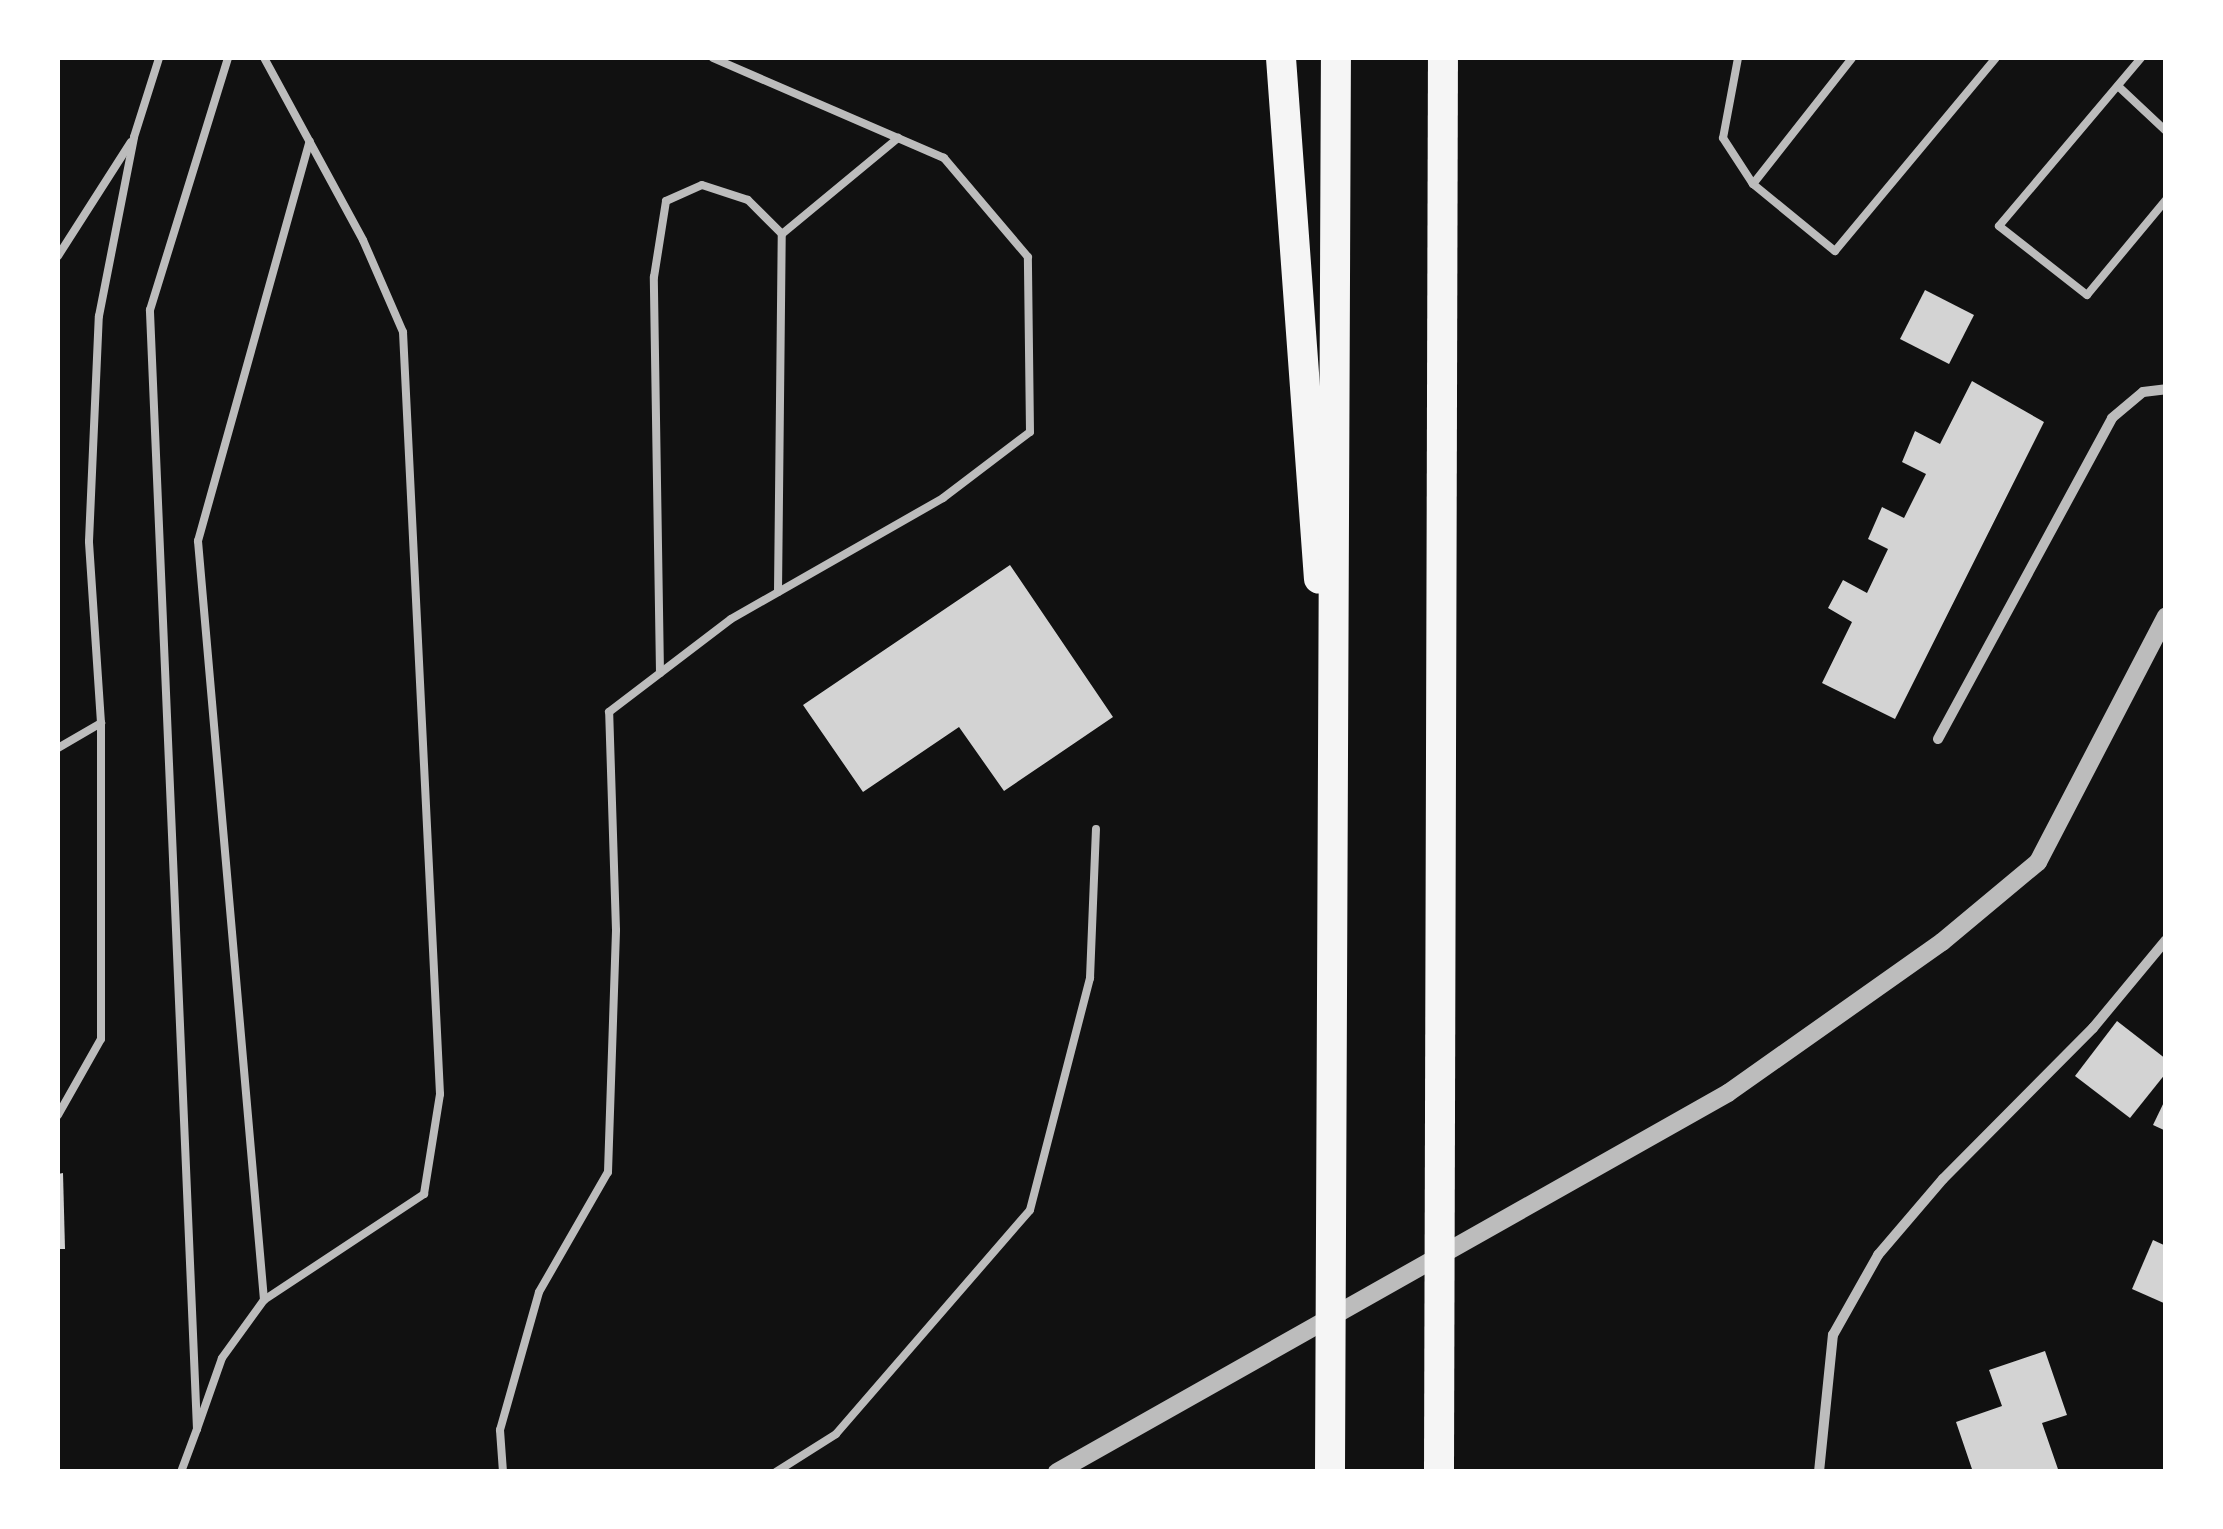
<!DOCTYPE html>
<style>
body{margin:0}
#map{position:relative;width:2223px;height:1529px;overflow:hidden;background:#111;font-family:"Roboto Condensed",sans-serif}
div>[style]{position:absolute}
.building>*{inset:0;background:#d3d3d3;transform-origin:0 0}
.service>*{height:8px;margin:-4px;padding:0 4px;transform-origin:4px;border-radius:4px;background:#bcbcbc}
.minor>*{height:10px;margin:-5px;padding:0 5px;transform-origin:5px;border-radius:5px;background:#bcbcbc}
.tertiary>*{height:18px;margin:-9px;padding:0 9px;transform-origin:9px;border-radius:9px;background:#bcbcbc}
.motorway>*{height:30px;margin:-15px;padding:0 15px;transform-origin:15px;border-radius:15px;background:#f5f5f5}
span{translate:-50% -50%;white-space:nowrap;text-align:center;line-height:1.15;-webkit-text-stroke:8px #fff;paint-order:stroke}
.frame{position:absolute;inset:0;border:60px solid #fff;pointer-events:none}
</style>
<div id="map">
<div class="building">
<div style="left:1925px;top:290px;width:55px;height:55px;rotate:27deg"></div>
<div style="clip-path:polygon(1972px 381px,2044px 422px,1895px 719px,1822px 683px,1852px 622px,1828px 608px,1843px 580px,1867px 593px,1888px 549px,1868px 539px,1882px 507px,1904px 518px,1926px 474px,1902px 462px,1915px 431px,1940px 444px)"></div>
<div style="clip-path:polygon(1010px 565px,1113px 717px,1004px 791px,959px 727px,863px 792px,803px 705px)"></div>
<div style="clip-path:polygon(2117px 1021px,2166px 1059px,2166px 1073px,2130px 1118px,2075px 1076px)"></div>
<div style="clip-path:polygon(2166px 1098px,2166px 1131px,2153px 1125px)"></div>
<div style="clip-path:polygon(63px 1173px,65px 1249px,58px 1249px,58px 1174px)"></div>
<div style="clip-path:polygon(2153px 1240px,2166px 1246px,2166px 1304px,2132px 1289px)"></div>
<div style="clip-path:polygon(2045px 1351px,2067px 1415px,2042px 1423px,2059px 1472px,1973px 1472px,1956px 1422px,2002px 1406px,1989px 1370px)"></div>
</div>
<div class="service">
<div style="left:1738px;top:58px;width:81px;rotate:100.6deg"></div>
<div style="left:1723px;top:138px;width:55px;rotate:56.9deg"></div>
<div style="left:1753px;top:184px;width:160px;rotate:-51.8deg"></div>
<div style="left:2141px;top:58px;width:220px;rotate:130.2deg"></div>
<div style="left:1999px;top:226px;width:112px;rotate:38.1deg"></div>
<div style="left:2087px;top:295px;width:124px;rotate:-50.3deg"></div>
<div style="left:2118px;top:86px;width:66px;rotate:43.2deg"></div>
<div style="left:1753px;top:184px;width:106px;rotate:39.3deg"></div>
<div style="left:1835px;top:251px;width:251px;rotate:-50.2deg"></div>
<div style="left:58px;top:256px;width:135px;rotate:-57.4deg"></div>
<div style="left:778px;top:592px;width:358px;rotate:-89.4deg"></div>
<div style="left:782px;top:234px;width:151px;rotate:-39.6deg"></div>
<div style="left:660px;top:673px;width:396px;rotate:-90.9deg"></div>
<div style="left:654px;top:277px;width:77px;rotate:-81deg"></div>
<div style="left:666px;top:201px;width:39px;rotate:-24deg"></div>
<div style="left:702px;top:185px;width:48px;rotate:18.1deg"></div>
<div style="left:748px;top:200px;width:48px;rotate:45deg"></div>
<div style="left:58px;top:748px;width:50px;rotate:-30.2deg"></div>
<div style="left:101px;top:723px;width:182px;rotate:-93.8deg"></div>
<div style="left:89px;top:541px;width:225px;rotate:-87.5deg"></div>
<div style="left:99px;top:316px;width:182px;rotate:-78.9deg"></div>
<div style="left:134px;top:137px;width:83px;rotate:-72.4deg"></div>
<div style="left:58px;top:1115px;width:87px;rotate:-60.5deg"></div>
<div style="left:101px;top:1039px;width:316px;rotate:-90deg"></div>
<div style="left:264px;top:1300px;width:762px;rotate:-94.97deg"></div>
<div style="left:198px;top:541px;width:415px;rotate:-74.4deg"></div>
<div style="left:197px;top:1429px;width:75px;rotate:-70.6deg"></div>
<div style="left:222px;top:1358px;width:72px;rotate:-54.1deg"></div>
<div style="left:264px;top:1300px;width:192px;rotate:-33.5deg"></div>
<div style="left:424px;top:1194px;width:101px;rotate:-80.9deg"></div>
<div style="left:440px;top:1094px;width:763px;rotate:-92.78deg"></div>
<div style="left:403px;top:332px;width:100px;rotate:-113.5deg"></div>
<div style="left:363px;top:240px;width:207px;rotate:-118.5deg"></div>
<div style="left:181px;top:1472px;width:46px;rotate:-69.6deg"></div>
<div style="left:197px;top:1429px;width:1120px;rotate:-92.41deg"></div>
<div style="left:150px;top:310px;width:264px;rotate:-72.8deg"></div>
<div style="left:503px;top:1472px;width:42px;rotate:-94.1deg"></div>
<div style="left:500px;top:1430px;width:143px;rotate:-74.2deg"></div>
<div style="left:539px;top:1292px;width:138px;rotate:-60.1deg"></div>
<div style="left:608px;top:1172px;width:242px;rotate:-88.1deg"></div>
<div style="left:616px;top:930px;width:218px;rotate:-91.8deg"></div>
<div style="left:609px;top:712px;width:153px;rotate:-37.3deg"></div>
<div style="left:731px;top:619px;width:244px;rotate:-29.7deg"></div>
<div style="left:943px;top:498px;width:109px;rotate:-37.2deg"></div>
<div style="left:1030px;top:432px;width:175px;rotate:-90.7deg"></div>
<div style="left:1028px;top:257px;width:130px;rotate:-130.3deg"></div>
<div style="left:944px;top:158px;width:252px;rotate:-156.6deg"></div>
<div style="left:776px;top:1472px;width:71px;rotate:-32.3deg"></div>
<div style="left:836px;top:1434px;width:296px;rotate:-49.1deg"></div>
<div style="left:1030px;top:1210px;width:240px;rotate:-75.5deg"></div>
<div style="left:1090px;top:978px;width:149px;rotate:-87.7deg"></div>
</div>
<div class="minor">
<div style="left:1938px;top:739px;width:365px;rotate:-61.5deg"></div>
<div style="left:2112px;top:418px;width:40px;rotate:-40deg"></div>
<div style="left:2143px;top:392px;width:23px;rotate:-7deg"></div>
<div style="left:1819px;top:1472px;width:138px;rotate:-84.2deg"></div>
<div style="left:1833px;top:1335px;width:92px;rotate:-60.6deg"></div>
<div style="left:1878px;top:1255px;width:100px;rotate:-49.5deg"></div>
<div style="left:1943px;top:1179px;width:213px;rotate:-45.2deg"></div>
<div style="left:2093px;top:1028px;width:114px;rotate:-50.3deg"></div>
</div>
<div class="tertiary">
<div style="left:1057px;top:1472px;width:771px;rotate:-29.46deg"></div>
<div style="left:1728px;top:1093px;width:262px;rotate:-35.2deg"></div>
<div style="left:1942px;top:942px;width:125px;rotate:-39.8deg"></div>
<div style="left:2038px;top:862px;width:277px;rotate:-62.5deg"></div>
</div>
<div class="motorway">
<div style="left:1281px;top:58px;width:522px;rotate:85.83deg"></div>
<div style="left:1330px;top:1472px;width:1414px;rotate:-89.76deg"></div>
<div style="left:1439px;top:1472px;width:1414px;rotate:-89.84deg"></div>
</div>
<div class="frame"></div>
</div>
